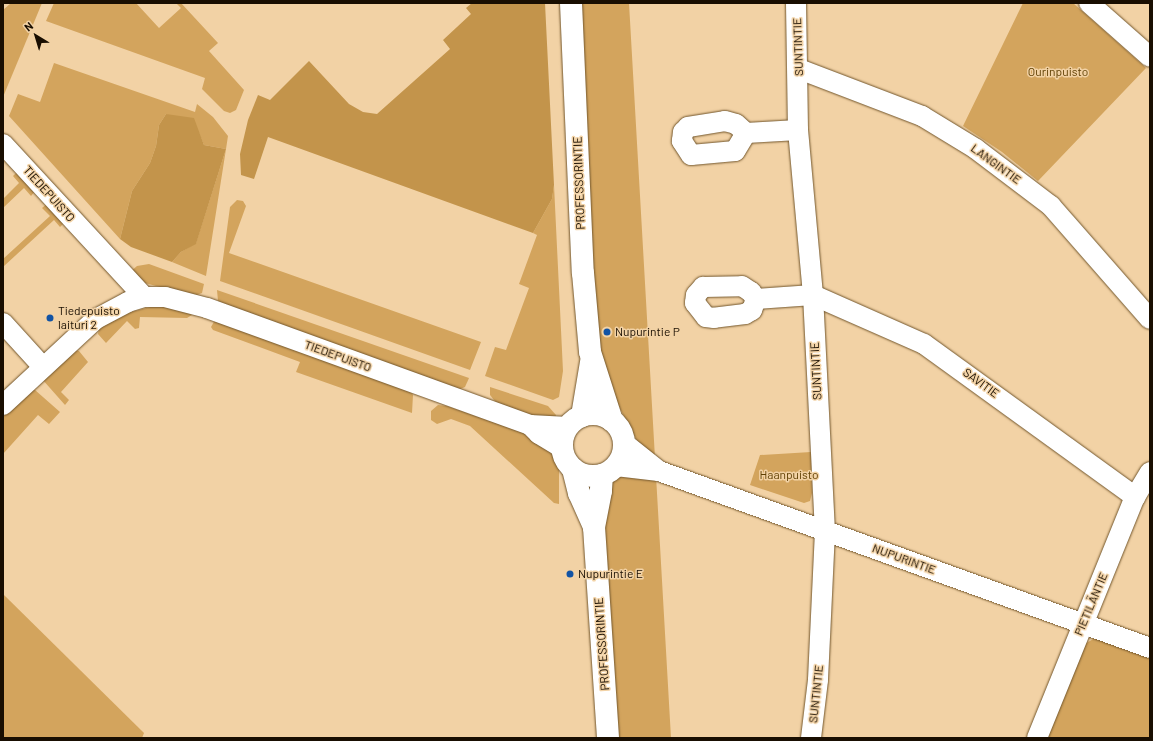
<!DOCTYPE html>
<meta charset="utf-8">
<style>
body{margin:0}
#map{position:relative;width:1153px;height:741px;overflow:hidden;background:#f2d2a5;font-family:Barlow,sans-serif}
div>[style]{position:absolute}
.green>*{inset:0;background:#d3a45d}
.forest>*{inset:0;background:#c3944b}
.roads{filter:drop-shadow(0 0 1px #72562c) drop-shadow(0 0 1px #72562c)}
.minor>*{height:20px;margin:-10px;padding:0 10px;transform-origin:10px;border-radius:10px;background:#fff}
.major>*{height:22px;margin:-11px;padding:0 11px;transform-origin:11px;border-radius:11px;background:#fff}
.major>.ring{margin:-11px;padding:0;box-sizing:content-box;background:none;border:22px solid #fff;border-radius:50%}
.dots>*{width:11px;height:11px;translate:-50% -50%;box-sizing:border-box;border:2px solid #f2d2a5;border-radius:50%}
span{translate:-50% -50%;white-space:nowrap;text-align:center;line-height:1.15;-webkit-text-stroke:3px #f2d2a5;paint-order:stroke}
.street-label{font-size:12px;color:#190e01}
.park-label{font-size:12px;color:#5f3f02}
.poi-label{font-size:12px;color:#190e01}
.left{translate:0 -50%;text-align:left}
.frame{position:absolute;inset:0;border:4px solid #190e01;pointer-events:none}
.north{position:absolute;left:16px;top:16px;width:40px;height:40px;-webkit-text-stroke:3px #f2d2a5;paint-order:stroke;rotate:322deg;font-size:11px;font-weight:700;line-height:16px;text-align:center;color:#190e01}
.north::after{content:'';display:block;margin:auto;width:14px;height:18px;background:#190e01;clip-path:polygon(50% 0,100% 100%,50% 72%,0 100%)}
</style>
<div id="map">
<div class="green">
<div style="clip-path:polygon(11px 3px,42px 3px,3px 97px,3px 10px)"></div>
<div style="clip-path:polygon(54px 3px,136px 3px,159px 28px,181px 8px,176px 3px,181px 3px,218px 43px,209px 51px,244px 90px,236px 110px,230px 113px,224px 111px,202px 89px,205px 78px,46px 21px)"></div>
<div style="clip-path:polygon(574px 3px,629px 3px,671px 738px,607px 738px,601px 491px,642px 450px,590px 352px)"></div>
<div style="clip-path:polygon(1023px 3px,1073px 3px,1146px 68px,1038px 181px,1002px 152px,963px 126px)"></div>
<div style="clip-path:polygon(54px 63px,195px 112px,197px 104px,213px 117px,228px 136px,226px 149px,206px 276px,172px 262px,181px 252px,196px 243px,226px 149px,204px 145px,199px 133px,166px 114px,159px 125px,156px 146px,150px 163px,132px 191px,120px 239px,9px 116px,18px 94px,40px 102px)"></div>
<div style="clip-path:polygon(18px 171px,36px 190px,31px 196px,24px 188px,3px 208px,3px 199px,19px 183px,13px 176px)"></div>
<div style="clip-path:polygon(554px 185px,563px 371px,559px 397px,553px 400px,485px 376px,495px 347px,506px 350px,529px 288px,519px 284px,537px 235px,533px 233px,552px 199px)"></div>
<div style="clip-path:polygon(237px 200px,243px 201px,246px 206px,229px 253px,481px 342px,470px 370px,220px 281px,230px 207px)"></div>
<div style="clip-path:polygon(48px 203px,65px 222px,60px 227px,54px 220px,3px 267px,3px 259px,50px 216px,42px 208px)"></div>
<div style="clip-path:polygon(149px 264px,204px 284px,202px 293px,194px 296px,141px 282px,130px 272px,137px 266px)"></div>
<div style="clip-path:polygon(217px 290px,469px 378px,465px 387px,458px 390px,222px 306px,218px 301px)"></div>
<div style="clip-path:polygon(158px 305px,189px 310px,192px 315px,187px 318px,140px 317px,139px 328px,135px 329px,127px 321px,106px 343px,98px 334px,99px 329px,127px 313px)"></div>
<div style="clip-path:polygon(215px 320px,410px 391px,413px 395px,412px 413px,296px 372px,300px 362px,213px 330px,211px 327px)"></div>
<div style="clip-path:polygon(75px 350px,79px 351px,88px 362px,61px 392px,69px 400px,65px 405px,42px 379px)"></div>
<div style="clip-path:polygon(490px 387px,548px 406px,556px 415px,555px 420px,548px 422px,498px 405px,490px 395px)"></div>
<div style="clip-path:polygon(31px 390px,35px 390px,60px 412px,49px 424px,38px 415px,3px 454px,3px 417px)"></div>
<div style="clip-path:polygon(438px 405px,447px 406px,536px 437px,559px 452px,559px 504px,554px 503px,470px 426px,451px 419px,437px 424px,431px 420px,431px 411px)"></div>
<div style="clip-path:polygon(811px 452px,812px 493px,810px 501px,804px 503px,750px 485px,760px 455px)"></div>
<div style="clip-path:polygon(3px 594px,144px 733px,142px 738px,3px 738px)"></div>
<div style="clip-path:polygon(1095px 638px,1150px 657px,1150px 738px,1046px 738px,1083px 645px)"></div>
</div>
<div class="forest">
<div style="clip-path:polygon(472px 3px,545px 3px,554px 185px,552px 199px,533px 233px,268px 137px,254px 179px,241px 175px,240px 154px,248px 120px,258px 95px,270px 100px,309px 61px,349px 104px,363px 112px,377px 114px,450px 49px,443px 40px,471px 14px,466px 8px)"></div>
<div style="clip-path:polygon(166px 114px,194px 118px,204px 145px,226px 149px,196px 244px,181px 252px,172px 262px,131px 247px,120px 239px,132px 191px,150px 163px,156px 146px,159px 125px)"></div>
</div>
<div class="roads">
<div class="minor">
<div style="left:796px;top:3px;width:127px;rotate:89.1deg"></div>
<div style="left:798px;top:130px;width:166px;rotate:84.8deg"></div>
<div style="left:813px;top:295px;width:236px;rotate:87.1deg"></div>
<div style="left:825px;top:531px;width:149px;rotate:92.7deg"></div>
<div style="left:818px;top:680px;width:58px;rotate:96.9deg"></div>
<div style="left:1089px;top:3px;width:81px;rotate:41.5deg"></div>
<div style="left:799px;top:69px;width:132px;rotate:20.9deg"></div>
<div style="left:922px;top:116px;width:63px;rotate:31.4deg"></div>
<div style="left:976px;top:149px;width:94px;rotate:37.2deg"></div>
<div style="left:1051px;top:206px;width:150px;rotate:48.8deg"></div>
<div style="left:746px;top:133px;width:21px;rotate:121deg"></div>
<div style="left:735px;top:151px;width:44px;rotate:174.8deg"></div>
<div style="left:691px;top:155px;width:17px;rotate:-123deg"></div>
<div style="left:682px;top:141px;width:9px;rotate:-84deg"></div>
<div style="left:683px;top:132px;width:7px;rotate:-45deg"></div>
<div style="left:688px;top:127px;width:37px;rotate:-9deg"></div>
<div style="left:725px;top:121px;width:11px;rotate:15deg"></div>
<div style="left:736px;top:124px;width:13px;rotate:42deg"></div>
<div style="left:746px;top:133px;width:52px;rotate:-3.3deg"></div>
<div style="left:3px;top:144px;width:208px;rotate:47.3deg"></div>
<div style="left:756px;top:299px;width:12px;rotate:110deg"></div>
<div style="left:752px;top:310px;width:8px;rotate:150deg"></div>
<div style="left:745px;top:314px;width:31px;rotate:173deg"></div>
<div style="left:714px;top:318px;width:8px;rotate:-173deg"></div>
<div style="left:706px;top:317px;width:18px;rotate:-128deg"></div>
<div style="left:695px;top:303px;width:8px;rotate:-83deg"></div>
<div style="left:696px;top:295px;width:11px;rotate:-49deg"></div>
<div style="left:703px;top:287px;width:39px;rotate:-1deg"></div>
<div style="left:742px;top:286px;width:11px;rotate:34deg"></div>
<div style="left:751px;top:292px;width:9px;rotate:54deg"></div>
<div style="left:756px;top:299px;width:57px;rotate:-4deg"></div>
<div style="left:813px;top:295px;width:121px;rotate:23.8deg"></div>
<div style="left:924px;top:344px;width:261px;rotate:35.9deg"></div>
<div style="left:3px;top:323px;width:59px;rotate:47.7deg"></div>
<div style="left:3px;top:405px;width:127px;rotate:-42.8deg"></div>
<div style="left:96px;top:319px;width:36px;rotate:-28deg"></div>
<div style="left:128px;top:302px;width:17px;rotate:-17deg"></div>
<div style="left:144px;top:297px;width:21px"></div>
<div style="left:165px;top:297px;width:43px;rotate:14.7deg"></div>
<div style="left:207px;top:308px;width:344px;rotate:19.9deg"></div>
<div style="left:530px;top:425px;width:38px;rotate:3deg"></div>
<div style="left:530px;top:425px;width:13px;rotate:45deg"></div>
<div style="left:539px;top:434px;width:27px;rotate:31deg"></div>
<div style="left:624px;top:443px;width:45px;rotate:38.7deg"></div>
<div style="left:616px;top:466px;width:43px;rotate:6.6deg"></div>
<div style="left:659px;top:471px;width:522px;rotate:19.82deg"></div>
<div style="left:1037px;top:738px;width:260px;rotate:-67.9deg"></div>
<div style="left:1135px;top:497px;width:29px;rotate:-59deg"></div>
</div>
<div class="major">
<div style="left:571px;top:3px;width:270px;rotate:87.5deg"></div>
<div style="left:583px;top:273px;width:79px;rotate:84.9deg"></div>
<div style="left:590px;top:352px;width:72px;rotate:72.3deg"></div>
<div class="ring" style="left:562px;top:414px;width:40px;height:40px"></div>
<div style="left:582px;top:416px;width:55px;rotate:-80.5deg"></div>
<div style="left:573px;top:469px;width:25px;rotate:76deg"></div>
<div style="left:579px;top:493px;width:37px;rotate:66deg"></div>
<div style="left:602px;top:475px;width:16px;rotate:94deg"></div>
<div style="left:601px;top:491px;width:37px;rotate:101deg"></div>
<div style="left:594px;top:527px;width:211px;rotate:86.2deg"></div>
</div>
</div>
<div class="dots">
<div style="left:50px;top:318px;background:#1253a4"></div>
<div style="left:607px;top:332px;background:#1253a4"></div>
<div style="left:570px;top:574px;background:#1253a4"></div>
</div>
<div class="street-label">
<span style="left:798px;top:47px;rotate:-92deg">SUNTINTIE</span>
<span style="left:996px;top:164px;rotate:36deg">LANGINTIE</span>
<span style="left:579px;top:183px;rotate:-92deg">PROFESSORINTIE</span>
<span style="left:49px;top:194px;rotate:48deg">TIEDEPUISTO</span>
<span style="left:338px;top:356px;rotate:20deg">TIEDEPUISTO</span>
<span style="left:816px;top:371px;rotate:-93deg">SUNTINTIE</span>
<span style="left:981px;top:383px;rotate:36deg">SAVITIE</span>
<span style="left:904px;top:559px;rotate:20deg">NUPURINTIE</span>
<span style="left:1091px;top:604px;rotate:-67deg">PIETILÄNTIE</span>
<span style="left:602px;top:644px;rotate:-94deg">PROFESSORINTIE</span>
<span style="left:816px;top:694px;rotate:-84deg">SUNTINTIE</span>
</div>
<div class="park-label">
<span style="left:1058px;top:72px">Ourinpuisto</span>
<span style="left:789px;top:475px">Haanpuisto</span>
</div>
<div class="poi-label">
<span class="left" style="left:58px;top:318px">Tiedepuisto<br>laituri 2</span>
<span class="left" style="left:615px;top:332px">Nupurintie P</span>
<span class="left" style="left:578px;top:574px">Nupurintie E</span>
</div>
<div class="frame"></div>
<div class="north">N</div>
</div>
